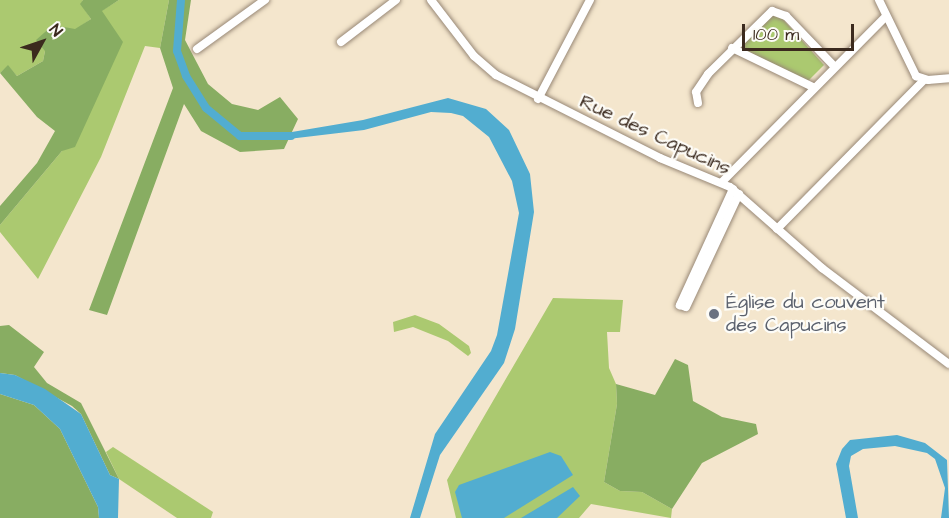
<!DOCTYPE html>
<meta charset="utf-8">
<style>
body{margin:0}
#map{position:relative;width:949px;height:518px;overflow:hidden;background:#f4e6cd;font-family:"Architects Daughter",sans-serif}
div>[style]{position:absolute}
.green>*{inset:0;background:#abc970}
.forest>*{inset:0;background:#88ad62}
.water>*{inset:0;background:#52add0}
.canal>*{height:8px;margin:-4px;padding:0 4px;transform-origin:4px;border-radius:4px;background:#52add0}
.roads{filter:drop-shadow(0 0 2px #988876) drop-shadow(0 0 2px #988876)}
.minor>*{height:8px;margin:-4px;padding:0 4px;transform-origin:4px;border-radius:4px;background:#fff}
.dots>*{width:16px;height:16px;translate:-50% -50%;box-sizing:border-box;border:3px solid #fdfcf7;border-radius:50%}
span{translate:-50% -50%;white-space:nowrap;text-align:center;line-height:1.15;-webkit-text-stroke:4.5px #fdfcf7;paint-order:stroke}
.street-label{font-size:20px;color:#3b2a1e}
.worship-label{font-size:20px;color:#5b616d}
.left{translate:0 -50%;text-align:left}
.north{position:absolute;left:12px;top:12px;width:60px;height:60px;-webkit-text-stroke:4px #fdfcf7;paint-order:stroke;rotate:50deg;font-size:16px;font-weight:700;line-height:24px;text-align:center;color:#3b2a1e}
.north::after{content:'';display:block;margin:auto;width:21px;height:27px;background:#3b2a1e;clip-path:polygon(50% 0,100% 100%,50% 72%,0 100%)}
.scale{position:absolute;left:742px;top:24px;width:112px;height:27px;box-sizing:border-box;border:3px solid #3b2a1e;border-top:0;padding-left:8px;font-size:18px;line-height:21px;white-space:nowrap;color:#3b2a1e;-webkit-text-stroke:4px #fdfcf7;paint-order:stroke}
</style>
<div id="map">
<div class="green">
<div style="clip-path:polygon(0 0,83px 0,81px 4px,91px 19px,45px 51px,43px 61px,17px 76px,8px 66px,0 73px)"></div>
<div style="clip-path:polygon(119px 0,169px 0,160px 48px,145px 46px,101px 157px,38px 279px,0 232px,0 225px,62px 151px,101px 11px)"></div>
<div style="clip-path:polygon(773px 15px,780px 16px,824px 65px,808px 81px,743px 49px,743px 44px)"></div>
<div style="clip-path:polygon(553px 298px,623px 300px,620px 332px,607px 332px,609px 368px,616px 384px,617px 404px,604px 482px,620px 491px,642px 492px,672px 509px,671px 518px,591px 504px,579px 518px,456px 518px,447px 480px)"></div>
<div style="clip-path:polygon(415px 315px,439px 324px,469px 346px,471px 353px,468px 356px,448px 341px,413px 327px,394px 332px,393px 322px)"></div>
<div style="clip-path:polygon(113px 447px,213px 512px,211px 518px,177px 518px,119px 479px,106px 452px)"></div>
</div>
<div class="forest">
<div style="clip-path:polygon(83px 0,119px 0,102px 11px,123px 42px,75px 147px,62px 151px,0 225px,0 206px,37px 163px,55px 131px,37px 117px,0 73px,8px 65px,17px 76px,43px 61px,45px 51px,36px 40px,53px 25px,75px 29px,91px 19px,80px 4px)"></div>
<div style="clip-path:polygon(169px 0,191px 0,185px 40px,208px 84px,232px 104px,258px 110px,280px 97px,298px 119px,284px 149px,240px 152px,201px 131px,184px 104px,107px 315px,89px 310px,173px 88px,160px 48px)"></div>
<div style="clip-path:polygon(9px 325px,44px 352px,34px 367px,47px 383px,81px 403px,119px 479px,110px 475px,81px 414px,72px 406px,15px 375px,0 373px,0 326px)"></div>
<div style="clip-path:polygon(675px 359px,688px 365px,693px 401px,722px 417px,756px 424px,758px 434px,702px 463px,672px 509px,642px 492px,620px 491px,604px 482px,617px 404px,616px 384px,655px 395px)"></div>
<div style="clip-path:polygon(0 394px,34px 405px,60px 429px,98px 507px,99px 518px,0 518px)"></div>
</div>
<div class="water">
<div style="clip-path:polygon(448px 98px,486px 109px,509px 130px,530px 174px,534px 212px,515px 329px,504px 363px,440px 455px,420px 518px,410px 518px,435px 434px,491px 351px,497px 335px,519px 213px,512px 181px,489px 137px,463px 116px,451px 113px,431px 112px,364px 130px,280px 140px,280px 134px,363px 120px)"></div>
<div style="clip-path:polygon(0 373px,15px 375px,45px 389px,81px 414px,110px 475px,119px 479px,118px 518px,99px 518px,98px 507px,60px 429px,34px 405px,0 394px)"></div>
<div style="clip-path:polygon(897px 435px,925px 443px,947px 460px,949px 518px,941px 518px,945px 488px,935px 459px,927px 453px,895px 446px,863px 449px,851px 456px,849px 466px,858px 518px,846px 518px,836px 464px,842px 449px,850px 440px)"></div>
<div style="clip-path:polygon(550px 452px,561px 456px,573px 475px,504px 518px,462px 518px,455px 492px,459px 485px)"></div>
<div style="clip-path:polygon(573px 487px,580px 496px,557px 518px,521px 518px)"></div>
</div>
<div class="canal">
<div style="left:181px;top:0;width:51px;rotate:94.5deg"></div>
<div style="left:177px;top:51px;width:27px;rotate:70deg"></div>
<div style="left:186px;top:76px;width:38px;rotate:58deg"></div>
<div style="left:206px;top:108px;width:44px;rotate:39.5deg"></div>
<div style="left:240px;top:136px;width:51px"></div>
</div>
<div class="roads">
<div class="minor">
<div style="left:431px;top:0;width:71px;rotate:52.5deg"></div>
<div style="left:474px;top:56px;width:29px;rotate:41deg"></div>
<div style="left:496px;top:75px;width:184px;rotate:26.8deg"></div>
<div style="left:660px;top:158px;width:76px;rotate:22.5deg"></div>
<div style="left:730px;top:187px;width:123px;rotate:41.4deg"></div>
<div style="left:822px;top:268px;width:159px;rotate:37.1deg"></div>
<div style="left:879px;top:0;width:85px;rotate:64deg"></div>
<div style="left:916px;top:76px;width:13px;rotate:18deg"></div>
<div style="left:928px;top:80px;width:21px;rotate:-5deg"></div>
<div style="left:341px;top:42px;width:69px;rotate:-37.4deg"></div>
<div style="left:732px;top:48px;width:90px;rotate:25.7deg"></div>
<div style="left:197px;top:49px;width:84px;rotate:-35.8deg"></div>
<div style="left:538px;top:99px;width:112px;rotate:-62.3deg"></div>
<div style="left:698px;top:103px;width:11px;rotate:-100deg"></div>
<div style="left:696px;top:92px;width:22px;rotate:-56deg"></div>
<div style="left:708px;top:74px;width:90px;rotate:-44.5deg"></div>
<div style="left:772px;top:11px;width:15px;rotate:20deg"></div>
<div style="left:786px;top:16px;width:69px;rotate:46.2deg"></div>
<div style="left:722px;top:182px;width:233px;rotate:-45.3deg"></div>
<div style="left:733px;top:189px;width:128px;rotate:114.6deg"></div>
<div style="left:680px;top:305px;width:6px;rotate:18deg"></div>
<div style="left:686px;top:307px;width:125px;rotate:-64.9deg"></div>
<div style="left:777px;top:229px;width:209px;rotate:-45.4deg"></div>
</div>
</div>
<div class="dots">
<div style="left:714px;top:314px;background:#6b7280"></div>
</div>
<div class="street-label">
<span style="left:655px;top:135px;rotate:25deg">Rue des Capucins</span>
</div>
<div class="worship-label">
<span class="left" style="left:726px;top:314px">Église du couvent<br>des Capucins</span>
</div>
<div class="north">N</div>
<div class="scale">100 m</div>
</div>
